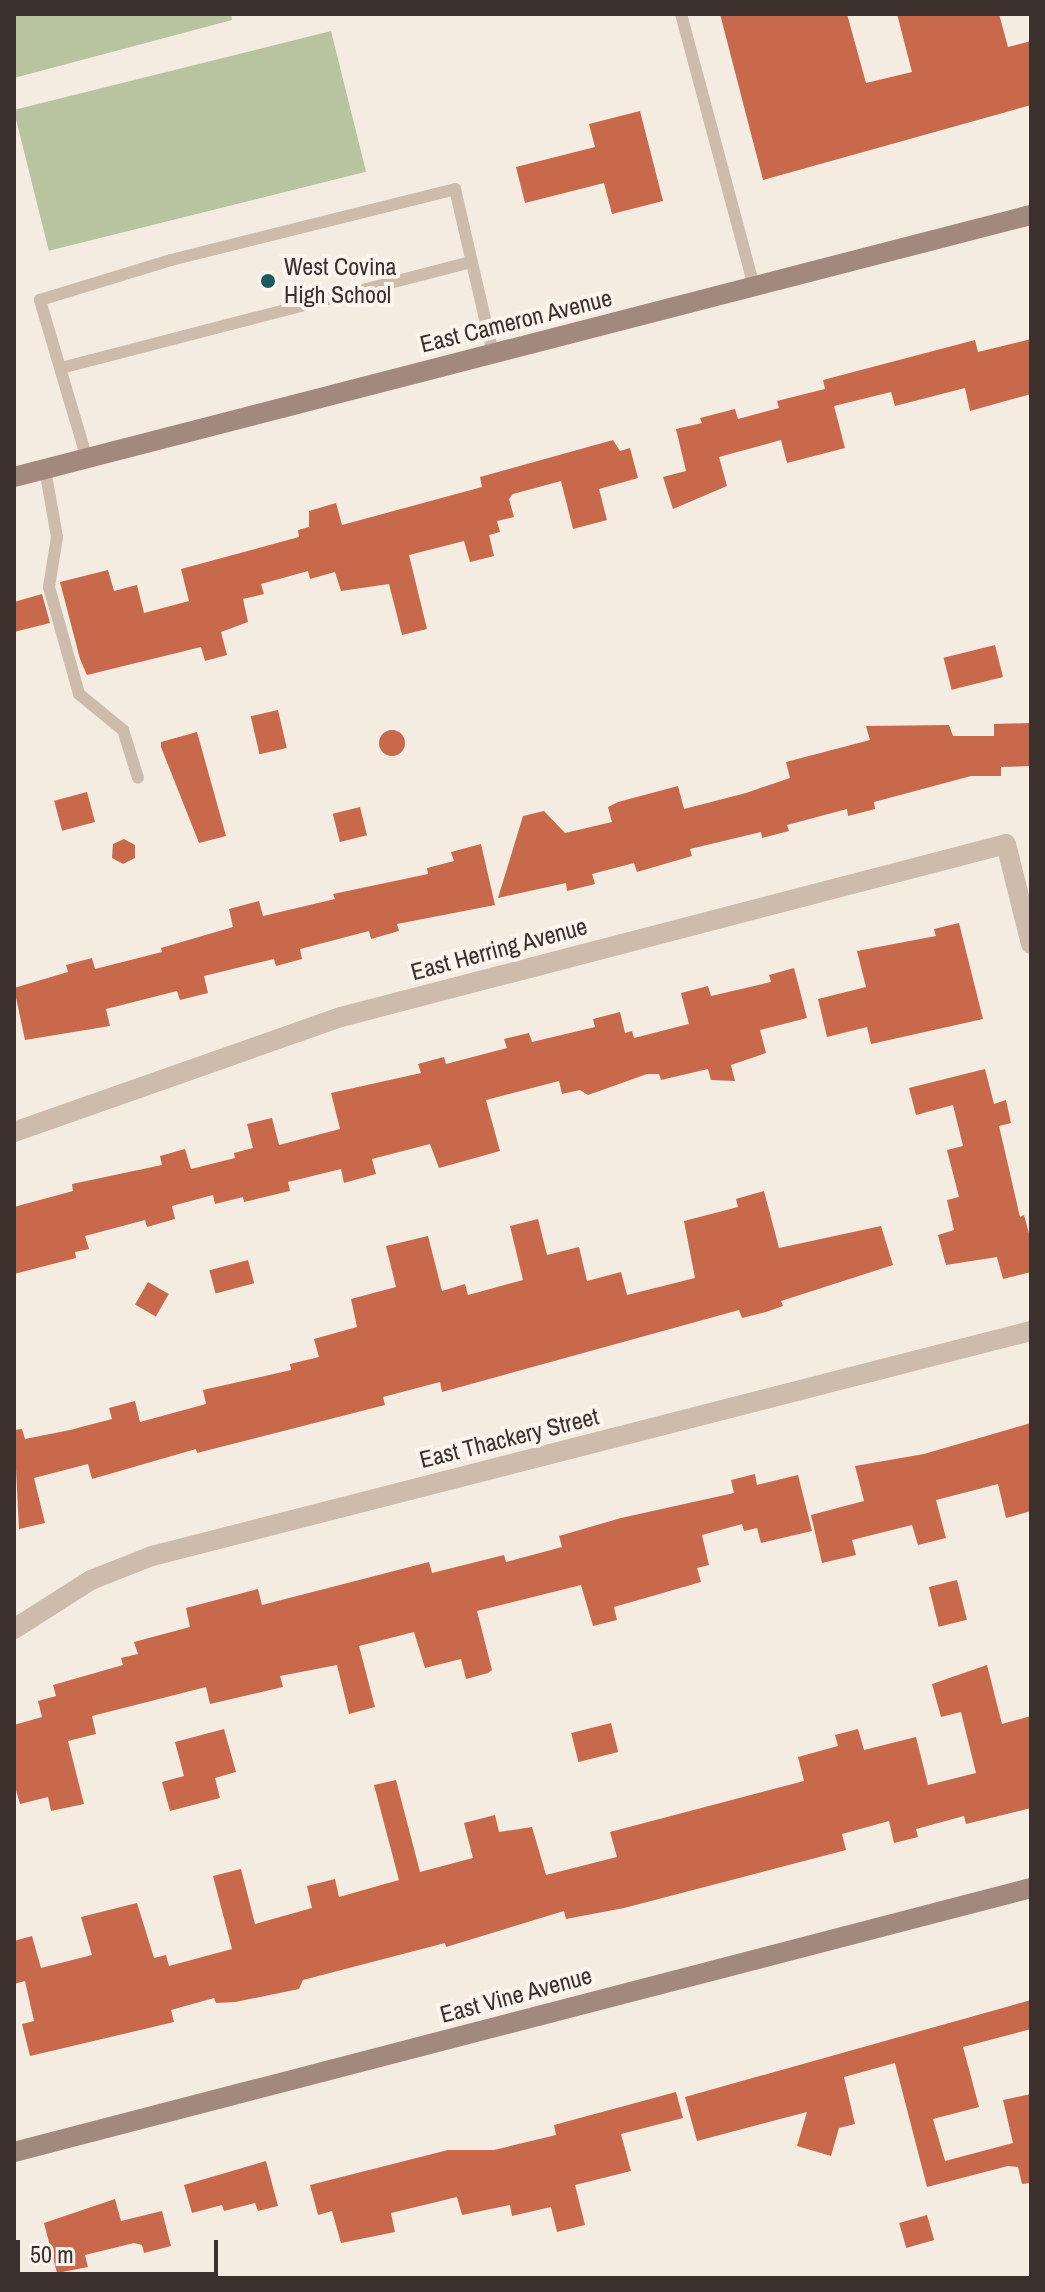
<!DOCTYPE html>
<style>
body{margin:0}
#map{position:relative;width:1045px;height:2292px;overflow:hidden;background:#f4ebe1;font-family:"Archivo Narrow",sans-serif}
div>[style]{position:absolute}
.green>*{inset:0;background:#b8c4a0;transform-origin:0 0}
.building>*{inset:0;background:#c8694b;transform-origin:0 0}
.round{border-radius:50%}
.lane>*{height:12px;margin:-6px;padding:0 6px;transform-origin:6px;border-radius:6px;background:#cdbbac}
.street>*{height:20px;margin:-10px;padding:0 10px;transform-origin:10px;border-radius:10px;background:#cdbbac}
.secondary>*{height:20px;margin:-10px;padding:0 10px;transform-origin:10px;border-radius:10px;background:#a18a7d}
.dots>*{width:22px;height:22px;translate:-50% -50%;box-sizing:border-box;border:4px solid #fbf5ee;border-radius:50%}
span{translate:-50% -50%;white-space:nowrap;text-align:center;line-height:1.15;-webkit-text-stroke:8px #fbf5ee;paint-order:stroke}
.poi-label{font-size:24px;color:#3b302b}
.left{translate:0 -50%;text-align:left}
.street-label{font-size:24px;color:#3b302b}
.frame{position:absolute;inset:0;border:16px solid #3b302b;pointer-events:none}
.scale{position:absolute;left:16px;top:2240px;width:202px;height:36px;box-sizing:border-box;border:4px solid #3b302b;border-top:0;padding-left:10px;font-size:24px;line-height:28px;white-space:nowrap;color:#3b302b;-webkit-text-stroke:6px #fbf5ee;paint-order:stroke}
</style>
<div id="map">
<div class="green">
<div style="clip-path:polygon(14px 14px,231px 14px,232px 20px,14px 78px)"></div>
<div style="left:331px;top:31px;width:145px;height:327px;rotate:76deg"></div>
</div>
<div class="building">
<div style="clip-path:polygon(720px 14px,847px 14px,866px 83px,912px 72px,897px 14px,999px 14px,1008px 47px,1031px 41px,1031px 105px,763px 180px)"></div>
<div style="clip-path:polygon(640px 111px,663px 201px,612px 214px,604px 183px,525px 203px,516px 167px,595px 147px,589px 124px)"></div>
<div style="clip-path:polygon(1031px 339px,1031px 394px,970px 411px,965px 388px,895px 406px,891px 392px,834px 406px,845px 448px,787px 463px,781px 440px,719px 457px,727px 486px,673px 509px,663px 477px,686px 471px,676px 429px,702px 423px,700px 418px,735px 409px,738px 419px,779px 408px,777px 401px,825px 389px,823px 380px,975px 340px,978px 352px)"></div>
<div style="clip-path:polygon(613px 440px,620px 451px,630px 448px,638px 478px,599px 489px,607px 520px,573px 529px,561px 481px,513px 494px,509px 499px,514px 517px,497px 521px,500px 532px,489px 535px,494px 556px,470px 562px,464px 541px,409px 555px,427px 629px,402px 635px,389px 584px,341px 591px,335px 572px,310px 579px,308px 571px,261px 584px,264px 594px,243px 599px,248px 622px,221px 632px,227px 655px,205px 661px,201px 647px,87px 675px,80px 659px,60px 582px,108px 570px,114px 591px,137px 585px,144px 613px,189px 601px,181px 569px,299px 537px,298px 530px,309px 527px,309px 511px,336px 503px,342px 525px,482px 487px,480px 477px)"></div>
<div style="clip-path:polygon(42px 594px,50px 623px,14px 632px,14px 602px)"></div>
<div style="left:995px;top:645px;width:33px;height:53px;rotate:76deg"></div>
<div style="left:278px;top:710px;width:39px;height:28px;rotate:77deg"></div>
<div style="clip-path:polygon(1031px 723px,1031px 766px,1001px 767px,1001px 776px,971px 776px,874px 802px,875px 809px,848px 816px,847px 809px,787px 825px,789px 831px,762px 838px,761px 832px,690px 849px,692px 856px,637px 872px,634px 863px,592px 874px,595px 884px,567px 891px,566px 883px,498px 898px,523px 816px,544px 811px,565px 833px,612px 822px,608px 807px,618px 802px,678px 786px,684px 809px,746px 793px,790px 778px,786px 762px,870px 740px,866px 726px,949px 725px,953px 736px,994px 736px,994px 724px)"></div>
<div class="round" style="left:379px;top:730px;width:26px;height:26px"></div>
<div style="clip-path:polygon(197px 732px,226px 836px,199px 843px,161px 747px,161px 742px)"></div>
<div style="left:87px;top:792px;width:31px;height:34px;rotate:75deg"></div>
<div style="left:360px;top:807px;width:29px;height:28px;rotate:76deg"></div>
<div style="clip-path:polygon(124px 839px,135px 845px,135px 858px,123px 864px,112px 858px,113px 844px)"></div>
<div style="clip-path:polygon(481px 844px,495px 905px,397px 924px,399px 931px,371px 939px,369px 931px,300px 949px,302px 959px,276px 966px,274px 959px,204px 976px,208px 993px,180px 1000px,177px 991px,106px 1009px,110px 1026px,25px 1040px,14px 988px,68px 972px,66px 965px,92px 958px,95px 969px,162px 952px,161px 948px,233px 927px,229px 909px,259px 901px,263px 916px,335px 899px,333px 894px,428px 874px,427px 868px,454px 861px,451px 852px)"></div>
<div style="clip-path:polygon(959px 923px,983px 1019px,871px 1044px,867px 1027px,827px 1037px,818px 999px,866px 987px,857px 951px,936px 936px,934px 929px)"></div>
<div style="clip-path:polygon(794px 968px,807px 1018px,760px 1030px,766px 1053px,731px 1065px,735px 1081px,711px 1080px,708px 1069px,661px 1080px,659px 1074px,647px 1074px,588px 1095px,580px 1090px,562px 1094px,559px 1081px,486px 1100px,500px 1151px,439px 1168px,430px 1144px,372px 1159px,376px 1174px,344px 1183px,341px 1169px,288px 1182px,290px 1191px,244px 1202px,243px 1197px,215px 1204px,213px 1195px,172px 1206px,175px 1219px,147px 1227px,145px 1220px,85px 1236px,89px 1249px,75px 1252px,76px 1258px,14px 1274px,14px 1207px,73px 1191px,72px 1184px,162px 1165px,160px 1156px,185px 1149px,191px 1169px,235px 1158px,234px 1153px,253px 1148px,247px 1124px,272px 1118px,279px 1145px,340px 1129px,331px 1093px,421px 1073px,418px 1064px,444px 1057px,446px 1064px,507px 1048px,504px 1039px,529px 1033px,532px 1042px,595px 1027px,593px 1019px,620px 1012px,625px 1033px,632px 1031px,634px 1038px,689px 1024px,681px 993px,708px 986px,711px 996px,771px 982px,769px 975px)"></div>
<div style="clip-path:polygon(985px 1069px,994px 1104px,1006px 1100px,1011px 1123px,999px 1126px,1020px 1217px,1024px 1215px,1031px 1241px,1031px 1272px,1003px 1279px,997px 1257px,946px 1265px,938px 1235px,954px 1230px,947px 1200px,959px 1197px,947px 1150px,963px 1146px,953px 1105px,916px 1115px,909px 1088px)"></div>
<div style="clip-path:polygon(764px 1191px,779px 1248px,881px 1226px,893px 1265px,781px 1301px,783px 1306px,766px 1312px,742px 1318px,739px 1310px,442px 1392px,440px 1382px,383px 1397px,385px 1405px,197px 1453px,196px 1449px,92px 1479px,88px 1464px,34px 1478px,45px 1523px,19px 1529px,14px 1430px,22px 1429px,25px 1439px,70px 1430px,112px 1419px,109px 1408px,135px 1401px,140px 1422px,206px 1404px,203px 1390px,291px 1370px,290px 1364px,319px 1357px,314px 1339px,357px 1327px,351px 1299px,396px 1287px,386px 1246px,428px 1236px,442px 1291px,465px 1284px,468px 1295px,523px 1280px,510px 1226px,538px 1219px,547px 1255px,579px 1247px,587px 1281px,621px 1272px,627px 1295px,695px 1278px,684px 1221px,738px 1207px,736px 1199px)"></div>
<div style="left:248px;top:1260px;width:24px;height:40px;rotate:75deg"></div>
<div style="left:148px;top:1282px;width:24px;height:26px;rotate:30deg"></div>
<div style="clip-path:polygon(1031px 1423px,1031px 1511px,1006px 1518px,998px 1484px,936px 1500px,946px 1538px,918px 1545px,912px 1525px,852px 1540px,856px 1555px,822px 1563px,811px 1515px,864px 1501px,855px 1466px,924px 1454px)"></div>
<div style="clip-path:polygon(755px 1474px,757px 1485px,798px 1475px,812px 1531px,761px 1543px,757px 1528px,744px 1531px,742px 1524px,702px 1535px,709px 1565px,697px 1568px,701px 1582px,614px 1607px,617px 1620px,593px 1626px,581px 1585px,477px 1611px,492px 1670px,488px 1673px,466px 1679px,461px 1659px,425px 1668px,414px 1632px,359px 1646px,375px 1707px,349px 1714px,337px 1665px,280px 1676px,283px 1687px,210px 1704px,206px 1687px,92px 1716px,96px 1734px,68px 1741px,84px 1804px,51px 1811px,48px 1797px,20px 1804px,14px 1783px,14px 1725px,42px 1717px,38px 1701px,56px 1696px,53px 1685px,123px 1665px,121px 1658px,138px 1654px,134px 1642px,190px 1627px,186px 1608px,258px 1589px,262px 1605px,429px 1562px,432px 1573px,504px 1555px,506px 1562px,562px 1547px,559px 1536px,621px 1518px,734px 1493px,731px 1480px)"></div>
<div style="left:957px;top:1580px;width:41px;height:29px;rotate:76deg"></div>
<div style="clip-path:polygon(987px 1665px,1002px 1724px,1031px 1716px,1031px 1808px,966px 1824px,964px 1816px,916px 1829px,918px 1837px,894px 1843px,889px 1821px,842px 1834px,846px 1850px,624px 1908px,566px 1919px,564px 1911px,446px 1947px,445px 1943px,303px 1980px,299px 1989px,235px 2002px,216px 2003px,214px 1998px,171px 2010px,174px 2022px,30px 2056px,22px 2024px,34px 2021px,25px 1981px,14px 1984px,14px 1941px,32px 1936px,41px 1968px,92px 1955px,81px 1917px,137px 1903px,154px 1958px,166px 1955px,169px 1966px,232px 1949px,213px 1876px,241px 1869px,255px 1924px,312px 1908px,307px 1886px,335px 1879px,339px 1897px,399px 1880px,374px 1785px,396px 1780px,420px 1872px,473px 1858px,464px 1823px,495px 1815px,499px 1832px,532px 1827px,546px 1875px,617px 1857px,610px 1832px,804px 1781px,798px 1757px,838px 1746px,835px 1735px,858px 1729px,864px 1750px,916px 1737px,928px 1785px,976px 1773px,961px 1712px,941px 1717px,932px 1684px)"></div>
<div style="left:611px;top:1723px;width:30px;height:41px;rotate:76deg"></div>
<div style="clip-path:polygon(224px 1729px,236px 1772px,215px 1778px,220px 1798px,170px 1811px,162px 1782px,184px 1776px,175px 1742px)"></div>
<div style="clip-path:polygon(1031px 2000px,1031px 2029px,963px 2047px,979px 2107px,933px 2119px,945px 2161px,1013px 2143px,1003px 2100px,1031px 2094px,1031px 2183px,1022px 2184px,1018px 2167px,1008px 2166px,927px 2187px,895px 2063px,844px 2077px,855px 2124px,839px 2128px,831px 2156px,797px 2146px,807px 2112px,697px 2141px,685px 2097px)"></div>
<div style="clip-path:polygon(676px 2092px,683px 2118px,621px 2134px,631px 2171px,575px 2185px,585px 2225px,557px 2232px,551px 2207px,512px 2216px,510px 2205px,462px 2215px,457px 2197px,391px 2213px,395px 2232px,341px 2243px,332px 2211px,318px 2215px,310px 2185px,448px 2150px,494px 2150px,556px 2135px,554px 2125px)"></div>
<div style="clip-path:polygon(266px 2161px,278px 2206px,258px 2211px,255px 2203px,224px 2211px,222px 2205px,192px 2213px,184px 2185px)"></div>
<div style="clip-path:polygon(115px 2199px,121px 2221px,162px 2211px,171px 2246px,144px 2253px,142px 2245px,134px 2243px,85px 2255px,88px 2267px,57px 2273px,44px 2223px)"></div>
<div style="left:927px;top:2215px;width:26px;height:29px;rotate:74deg"></div>
</div>
<div class="lane">
<div style="left:681px;top:14px;width:283px;rotate:75deg"></div>
<div style="left:61px;top:368px;width:424px;rotate:-14.5deg"></div>
<div style="left:87px;top:459px;width:166px;rotate:-106.5deg"></div>
<div style="left:40px;top:300px;width:137px;rotate:-17deg"></div>
<div style="left:171px;top:260px;width:293px;rotate:-14deg"></div>
<div style="left:455px;top:189px;width:169px;rotate:77deg"></div>
<div style="left:45px;top:469px;width:69px;rotate:80deg"></div>
<div style="left:57px;top:537px;width:51px;rotate:99.1deg"></div>
<div style="left:49px;top:587px;width:111px;rotate:74.3deg"></div>
<div style="left:79px;top:694px;width:57px;rotate:39.3deg"></div>
<div style="left:123px;top:730px;width:50px;rotate:72.6deg"></div>
</div>
<div class="street">
<div style="left:14px;top:1132px;width:347px;rotate:-19.4deg"></div>
<div style="left:341px;top:1017px;width:687px;rotate:-14.58deg"></div>
<div style="left:1006px;top:844px;width:103px;rotate:76deg"></div>
<div style="left:14px;top:1629px;width:91px;rotate:-32.5deg"></div>
<div style="left:91px;top:1580px;width:66px;rotate:-21.5deg"></div>
<div style="left:152px;top:1556px;width:907px;rotate:-14.36deg"></div>
</div>
<div class="secondary">
<div style="left:14px;top:477px;width:1050px;rotate:-14.45deg"></div>
<div style="left:14px;top:2152px;width:1051px;rotate:-14.55deg"></div>
</div>
<div class="dots">
<div style="left:268px;top:281px;background:#1f5a5e"></div>
</div>
<div class="poi-label">
<span class="left" style="left:284px;top:281px">West Covina<br>High School</span>
</div>
<div class="street-label">
<span style="left:516px;top:321px;rotate:-14deg">East Cameron Avenue</span>
<span style="left:499px;top:949px;rotate:-15deg">East Herring Avenue</span>
<span style="left:509px;top:1438px;rotate:-14deg">East Thackery Street</span>
<span style="left:516px;top:1995px;rotate:-15deg">East Vine Avenue</span>
</div>
<div class="frame"></div>
<div class="scale">50 m</div>
</div>
